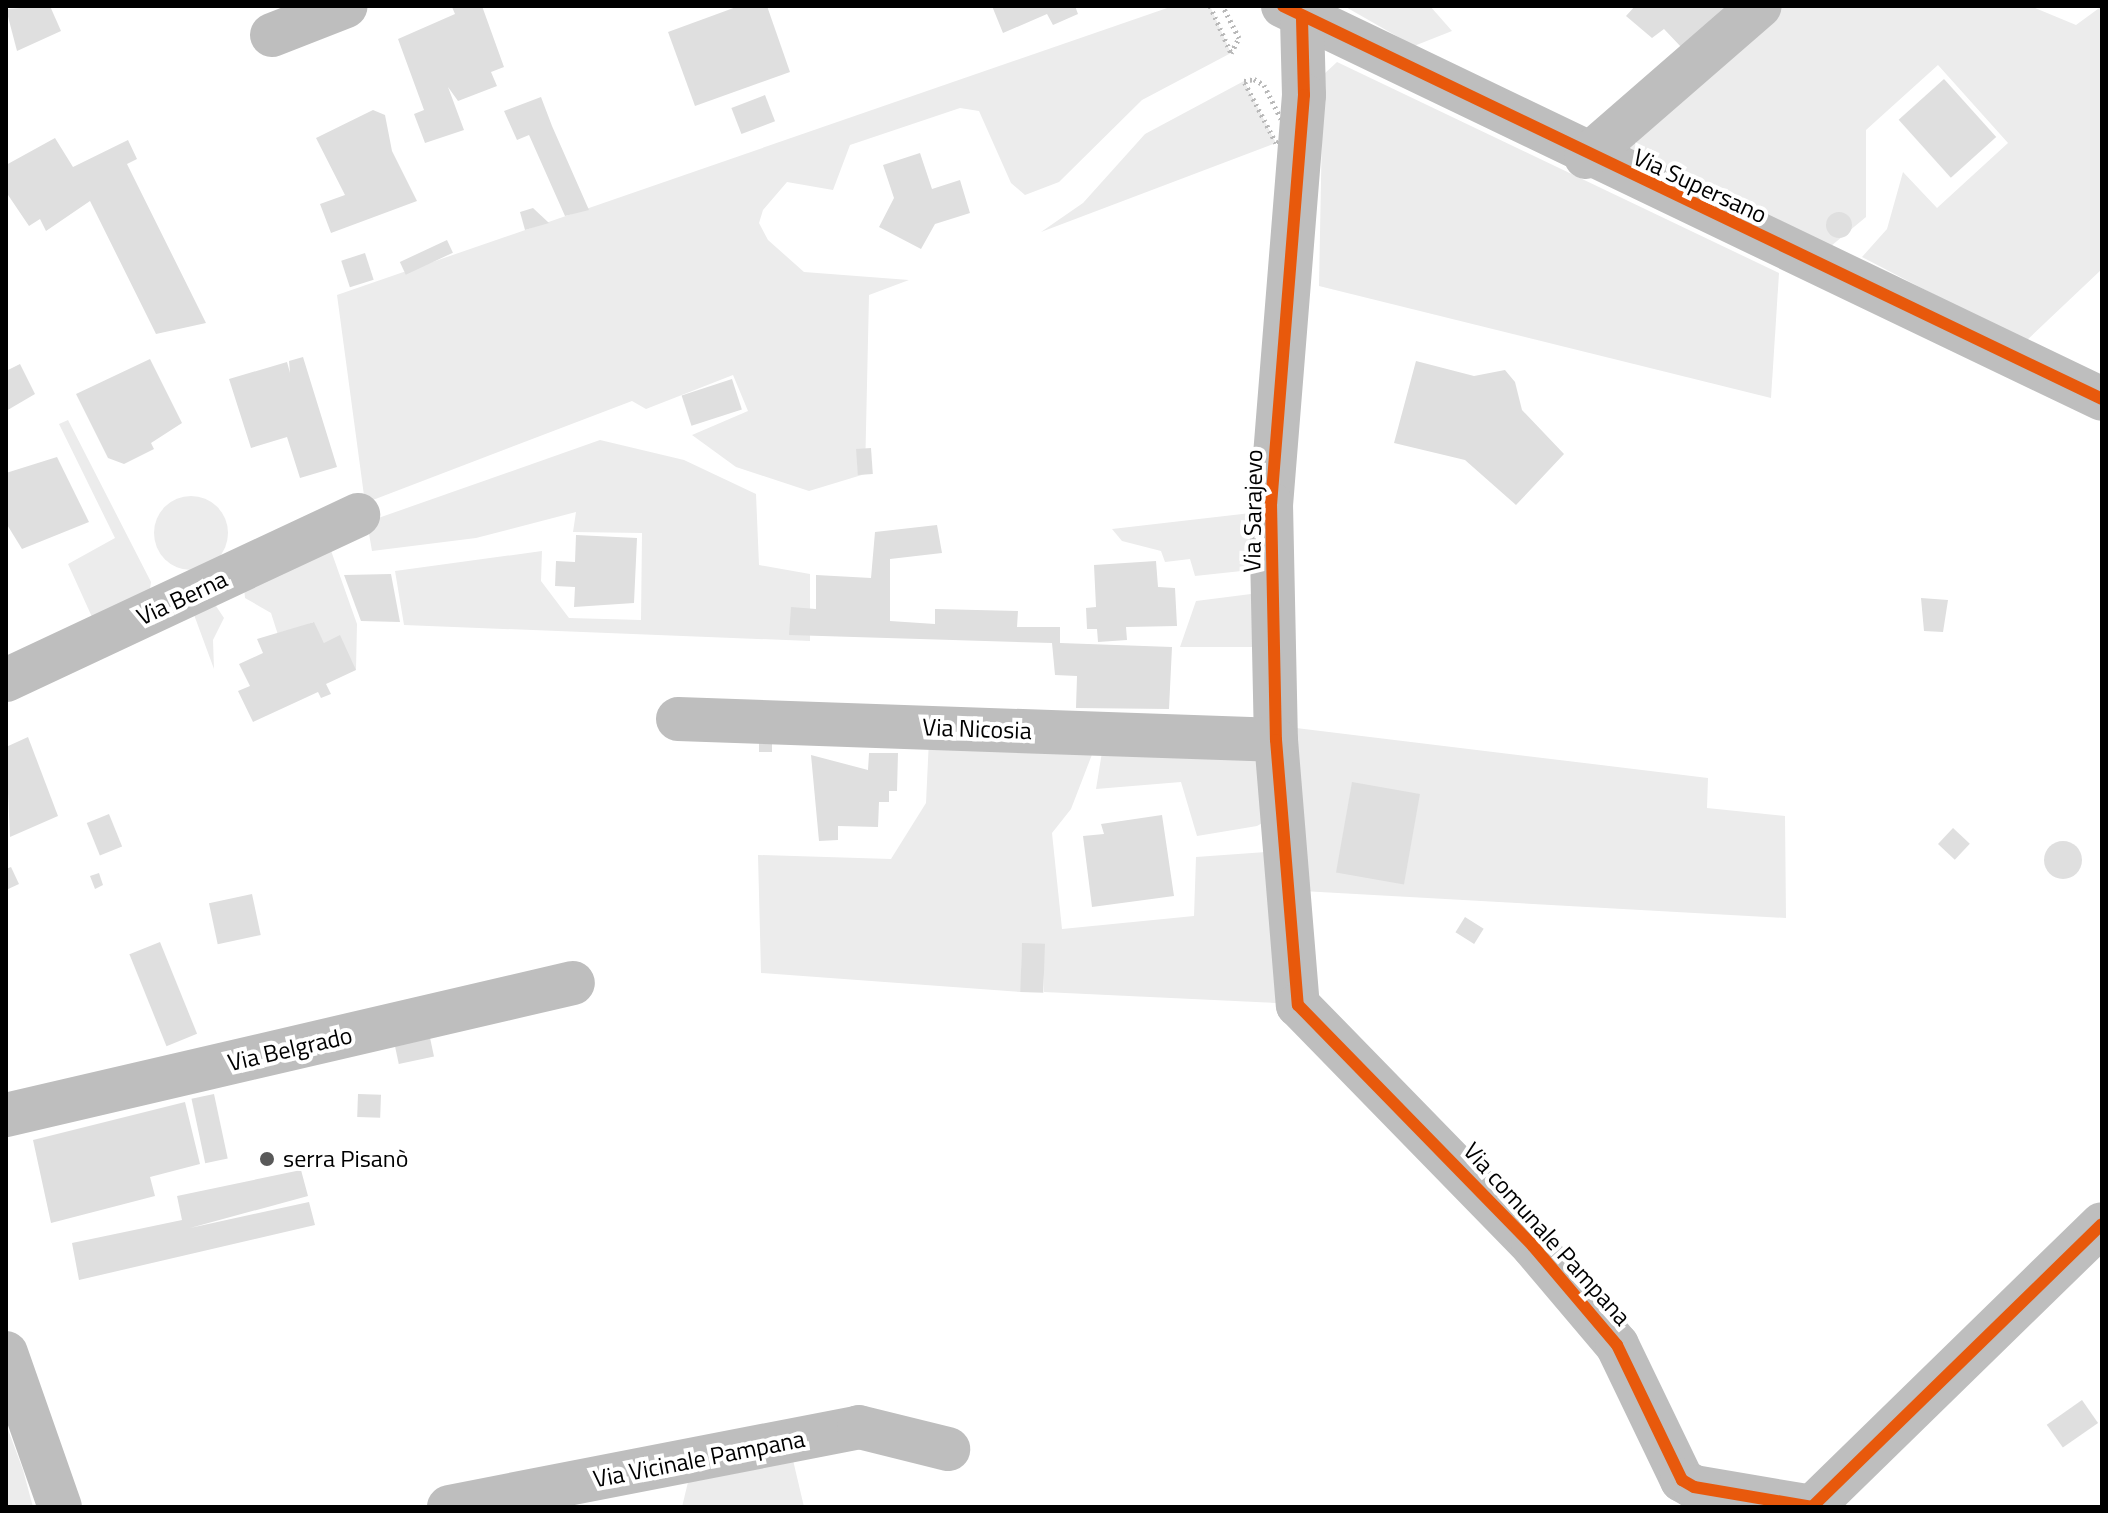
<!DOCTYPE html>
<meta charset="utf-8">
<style>
body{margin:0}
#map{position:relative;width:2108px;height:1513px;overflow:hidden;background:#fff;font-family:"Titillium Web",sans-serif}
div>[style]{position:absolute}
.green>*{inset:0;background:#ececec}
.round{border-radius:50%}
.building>*{inset:0;background:#dfdfdf;transform-origin:0 0}
.path>*{height:5px;margin-top:-2.5px;transform-origin:0;background:repeating-linear-gradient(90deg,#b9b9b9 0 2px,transparent 0 6px)}
.minor>*{height:44px;margin:-22px;padding:0 22px;transform-origin:22px;border-radius:22px;background:#bebebe}
.cycleway>*{height:12px;margin:-6px;padding:0 6px;transform-origin:6px;border-radius:6px;background:#e8590c}
.dots>*{width:22px;height:22px;translate:-50% -50%;box-sizing:border-box;border:4px solid #fff;border-radius:50%}
span{translate:-50% -50%;white-space:nowrap;text-align:center;line-height:1.15;-webkit-text-stroke:8px #fff;paint-order:stroke}
.street-label{font-size:24px;color:#000}
.poi-label{font-size:24px;color:#000}
.left{translate:0 -50%;text-align:left}
.frame{position:absolute;inset:0;border:8px solid #000;pointer-events:none}
</style>
<div id="map">
<div class="green">
<div style="clip-path:polygon(1173px 6px,1210px 6px,1231px 53px,1142px 100px,1059px 182px,1025px 195px,1011px 183px,979px 111px,960px 108px,850px 145px,833px 190px,787px 182px,763px 210px,759px 223px,768px 240px,804px 272px,909px 280px,869px 295px,865px 474px,809px 491px,736px 467px,692px 435px,748px 411px,733px 375px,646px 409px,632px 401px,365px 503px,337px 295px)"></div>
<div style="clip-path:polygon(1344px 6px,1430px 6px,1452px 31px,1414px 46px)"></div>
<div style="clip-path:polygon(1778px 6px,2030px 6px,2076px 25px,2102px 6px,2102px 269px,2025px 342px,1862px 257px,1887px 229px,1903px 172px,1937px 208px,2008px 143px,1938px 65px,1866px 130px,1866px 217px,1831px 246px,1622px 144px)"></div>
<div style="clip-path:polygon(1337px 62px,1779px 273px,1771px 398px,1319px 286px,1323px 75px)"></div>
<div style="clip-path:polygon(1244px 81px,1276px 143px,1041px 232px,1083px 203px,1145px 134px)"></div>
<div style="clip-path:polygon(68px 420px,151px 582px,150px 589px,92px 617px,68px 564px,115px 538px,59px 424px)"></div>
<div style="clip-path:polygon(600px 440px,684px 460px,756px 494px,759px 565px,810px 574px,810px 641px,404px 625px,395px 571px,542px 551px,541px 581px,569px 618px,641px 620px,642px 533px,573px 532px,576px 512px,476px 538px,372px 551px,367px 522px)"></div>
<div class="round" style="left:154px;top:496px;width:74px;height:74px"></div>
<div style="clip-path:polygon(1251px 513px,1251px 570px,1195px 576px,1190px 559px,1165px 562px,1161px 551px,1122px 541px,1112px 529px)"></div>
<div style="clip-path:polygon(329px 545px,357px 624px,356px 670px,324px 643px,313px 622px,279px 638px,271px 613px,245px 598px,244px 588px)"></div>
<div style="clip-path:polygon(1251px 594px,1262px 647px,1180px 647px,1196px 601px)"></div>
<div style="clip-path:polygon(214px 603px,224px 618px,213px 640px,214px 669px,193px 612px)"></div>
<div style="clip-path:polygon(1296px 728px,1708px 778px,1707px 808px,1785px 816px,1786px 918px,1302px 891px)"></div>
<div style="clip-path:polygon(929px 739px,1093px 752px,1071px 809px,1052px 833px,1062px 929px,1194px 916px,1196px 857px,1266px 852px,1276px 1003px,1044px 992px,1044px 944px,1022px 944px,1021px 992px,761px 973px,758px 855px,891px 859px,926px 803px)"></div>
<div style="clip-path:polygon(1259px 750px,1264px 822px,1257px 826px,1197px 836px,1181px 782px,1096px 789px,1102px 752px)"></div>
<div style="clip-path:polygon(6px 1424px,23px 1470px,33px 1507px,6px 1507px)"></div>
<div style="clip-path:polygon(793px 1460px,804px 1507px,682px 1507px,689px 1478px)"></div>
</div>
<div class="building">
<div style="clip-path:polygon(50px 6px,61px 31px,17px 51px,6px 9px)"></div>
<div style="clip-path:polygon(482px 6px,504px 67px,491px 72px,497px 86px,458px 101px,448px 87px,464px 130px,425px 143px,414px 114px,424px 110px,398px 39px,455px 14px,452px 7px)"></div>
<div style="clip-path:polygon(739px 6px,767px 6px,790px 72px,695px 106px,668px 32px)"></div>
<div style="clip-path:polygon(992px 6px,1075px 6px,1078px 14px,1053px 25px,1047px 14px,1003px 33px)"></div>
<div style="clip-path:polygon(1635px 6px,1728px 6px,1682px 48px,1664px 29px,1652px 38px,1626px 16px)"></div>
<div style="left:1944px;top:79px;width:78px;height:61px;rotate:48deg"></div>
<div style="left:765px;top:95px;width:28px;height:36px;rotate:69deg"></div>
<div style="clip-path:polygon(541px 97px,552px 126px,589px 210px,565px 216px,529px 135px,517px 140px,504px 111px)"></div>
<div style="clip-path:polygon(373px 110px,385px 115px,392px 151px,417px 201px,331px 233px,320px 204px,345px 195px,316px 138px)"></div>
<div style="clip-path:polygon(55px 138px,73px 167px,128px 140px,137px 159px,127px 164px,206px 323px,156px 334px,90px 201px,46px 231px,40px 219px,29px 226px,6px 192px,6px 165px)"></div>
<div style="clip-path:polygon(920px 153px,932px 189px,960px 180px,970px 213px,935px 224px,921px 249px,879px 227px,894px 198px,883px 165px)"></div>
<div style="clip-path:polygon(533px 208px,549px 223px,525px 230px,520px 212px)"></div>
<div class="round" style="left:1826px;top:212px;width:26px;height:26px"></div>
<div style="left:447px;top:240px;width:14px;height:52px;rotate:65deg"></div>
<div style="left:365px;top:253px;width:28px;height:25px;rotate:72deg"></div>
<div style="clip-path:polygon(303px 357px,337px 467px,300px 478px,287px 437px,251px 448px,229px 379px,287px 362px,290px 373px,289px 361px)"></div>
<div style="clip-path:polygon(150px 359px,182px 423px,151px 443px,154px 449px,124px 464px,108px 458px,76px 394px)"></div>
<div style="clip-path:polygon(1416px 361px,1474px 376px,1505px 370px,1515px 382px,1522px 410px,1564px 454px,1516px 505px,1465px 460px,1394px 443px)"></div>
<div style="clip-path:polygon(20px 364px,35px 394px,6px 411px,6px 371px)"></div>
<div style="left:732px;top:379px;width:32px;height:53px;rotate:72deg"></div>
<div style="left:871px;top:448px;width:26px;height:15px;rotate:86deg"></div>
<div style="clip-path:polygon(57px 457px,89px 522px,22px 549px,6px 523px,6px 473px)"></div>
<div style="clip-path:polygon(937px 525px,942px 553px,890px 559px,890px 621px,935px 624px,935px 609px,1018px 611px,1017px 627px,1060px 627px,1060px 643px,1172px 647px,1169px 709px,1076px 708px,1077px 676px,1055px 675px,1052px 643px,789px 635px,791px 607px,816px 609px,816px 575px,871px 578px,875px 532px)"></div>
<div style="clip-path:polygon(576px 535px,637px 538px,634px 603px,574px 607px,575px 587px,555px 586px,556px 561px,575px 562px)"></div>
<div style="clip-path:polygon(1156px 561px,1158px 587px,1175px 588px,1177px 626px,1126px 627px,1127px 640px,1098px 642px,1097px 629px,1087px 629px,1086px 608px,1096px 607px,1094px 565px)"></div>
<div style="clip-path:polygon(391px 574px,400px 622px,361px 621px,344px 575px)"></div>
<div style="clip-path:polygon(1921px 598px,1948px 600px,1943px 632px,1924px 631px)"></div>
<div style="clip-path:polygon(314px 622px,324px 643px,340px 635px,356px 670px,326px 684px,331px 694px,321px 698px,318px 692px,253px 722px,238px 691px,250px 686px,239px 664px,263px 653px,257px 639px)"></div>
<div style="clip-path:polygon(28px 737px,58px 816px,10px 837px,6px 747px)"></div>
<div style="left:759px;top:737px;width:13px;height:15px"></div>
<div style="clip-path:polygon(869px 753px,898px 753px,897px 791px,889px 791px,889px 802px,879px 802px,878px 827px,838px 826px,838px 840px,819px 841px,811px 755px,868px 770px)"></div>
<div style="left:1352px;top:782px;width:69px;height:92px;rotate:10deg"></div>
<div style="left:109px;top:814px;width:35px;height:24px;rotate:68deg"></div>
<div style="clip-path:polygon(1162px 815px,1174px 896px,1092px 907px,1083px 836px,1104px 834px,1101px 824px)"></div>
<div style="left:1953px;top:828px;width:23px;height:22px;rotate:43deg"></div>
<div class="round" style="left:2044px;top:841px;width:38px;height:38px"></div>
<div style="clip-path:polygon(11px 867px,19px 884px,6px 890px,6px 869px)"></div>
<div style="clip-path:polygon(99px 873px,103px 885px,95px 889px,90px 876px)"></div>
<div style="left:252px;top:894px;width:42px;height:44px;rotate:78deg"></div>
<div style="left:1465px;top:917px;width:22px;height:18px;rotate:32deg"></div>
<div style="left:160px;top:942px;width:99px;height:33px;rotate:68deg"></div>
<div style="left:1022px;top:943px;width:23px;height:49px;rotate:2deg"></div>
<div style="left:429px;top:1033px;width:24px;height:36px;rotate:78deg"></div>
<div style="left:214px;top:1094px;width:66px;height:23px;rotate:78deg"></div>
<div style="left:358px;top:1094px;width:23px;height:23px;rotate:2deg"></div>
<div style="clip-path:polygon(185px 1102px,200px 1164px,150px 1177px,155px 1196px,51px 1223px,33px 1140px)"></div>
<div style="clip-path:polygon(301px 1170px,308px 1196px,190px 1228px,309px 1202px,315px 1225px,79px 1280px,72px 1243px,182px 1220px,177px 1196px)"></div>
<div style="left:2082px;top:1400px;width:28px;height:43px;rotate:55deg"></div>
</div>
<div class="path">
<div style="left:1210px;top:6px;width:51px;rotate:65.9deg"></div>
<div style="left:1231px;top:53px;width:17px;rotate:-62deg"></div>
<div style="left:1239px;top:38px;width:36px;rotate:-117deg"></div>
<div style="left:1254px;top:79px;width:12px;rotate:31deg"></div>
<div style="left:1264px;top:85px;width:58px;rotate:63.4deg"></div>
<div style="left:1290px;top:137px;width:15px;rotate:157deg"></div>
<div style="left:1276px;top:143px;width:70px;rotate:-117.3deg"></div>
<div style="left:1244px;top:81px;width:10px;rotate:-11deg"></div>
</div>
<div class="minor">
<div style="left:1283px;top:6px;width:908px;rotate:25.63deg"></div>
<div style="left:1302px;top:19px;width:76px;rotate:88.5deg"></div>
<div style="left:1304px;top:95px;width:410px;rotate:94.6deg"></div>
<div style="left:1271px;top:504px;width:236px;rotate:88.8deg"></div>
<div style="left:1276px;top:740px;width:266px;rotate:85.3deg"></div>
<div style="left:1298px;top:1005px;width:337px;rotate:45.7deg"></div>
<div style="left:1533px;top:1246px;width:130px;rotate:49.7deg"></div>
<div style="left:1617px;top:1345px;width:150px;rotate:64.3deg"></div>
<div style="left:1682px;top:1480px;width:14px;rotate:30deg"></div>
<div style="left:1694px;top:1487px;width:120px;rotate:9.6deg"></div>
<div style="left:1812px;top:1507px;width:405px;rotate:-44.3deg"></div>
<div style="left:272px;top:35px;width:79px;rotate:-21.4deg"></div>
<div style="left:1586px;top:157px;width:230px;rotate:-41deg"></div>
<div style="left:6px;top:680px;width:389px;rotate:-25.1deg"></div>
<div style="left:678px;top:719px;width:598px;rotate:2.01deg"></div>
<div style="left:6px;top:1115px;width:582px;rotate:-13.11deg"></div>
<div style="left:6px;top:1353px;width:163px;rotate:70.7deg"></div>
<div style="left:449px;top:1507px;width:418px;rotate:-11deg"></div>
<div style="left:859px;top:1427px;width:92px;rotate:13.9deg"></div>
</div>
<div class="cycleway">
<div style="left:1283px;top:6px;width:908px;rotate:25.63deg"></div>
<div style="left:1302px;top:19px;width:76px;rotate:88.5deg"></div>
<div style="left:1304px;top:95px;width:410px;rotate:94.6deg"></div>
<div style="left:1271px;top:504px;width:236px;rotate:88.8deg"></div>
<div style="left:1276px;top:740px;width:266px;rotate:85.3deg"></div>
<div style="left:1298px;top:1005px;width:337px;rotate:45.7deg"></div>
<div style="left:1533px;top:1246px;width:130px;rotate:49.7deg"></div>
<div style="left:1617px;top:1345px;width:150px;rotate:64.3deg"></div>
<div style="left:1682px;top:1480px;width:14px;rotate:30deg"></div>
<div style="left:1694px;top:1487px;width:120px;rotate:9.6deg"></div>
<div style="left:1812px;top:1507px;width:405px;rotate:-44.3deg"></div>
</div>
<div class="dots">
<div style="left:267px;top:1159px;background:#595959"></div>
</div>
<div class="street-label">
<span style="left:1700px;top:186px;rotate:25deg">Via Supersano</span>
<span style="left:1253px;top:511px;rotate:-89deg">Via Sarajevo</span>
<span style="left:182px;top:598px;rotate:-25deg">Via Berna</span>
<span style="left:977px;top:729px;rotate:2deg">Via Nicosia</span>
<span style="left:290px;top:1049px;rotate:-13deg">Via Belgrado</span>
<span style="left:1547px;top:1234px;rotate:48deg">Via comunale Pampana</span>
<span style="left:699px;top:1459px;rotate:-11deg">Via Vicinale Pampana</span>
</div>
<div class="poi-label">
<span class="left" style="left:283px;top:1159px">serra Pisanò</span>
</div>
<div class="frame"></div>
</div>
